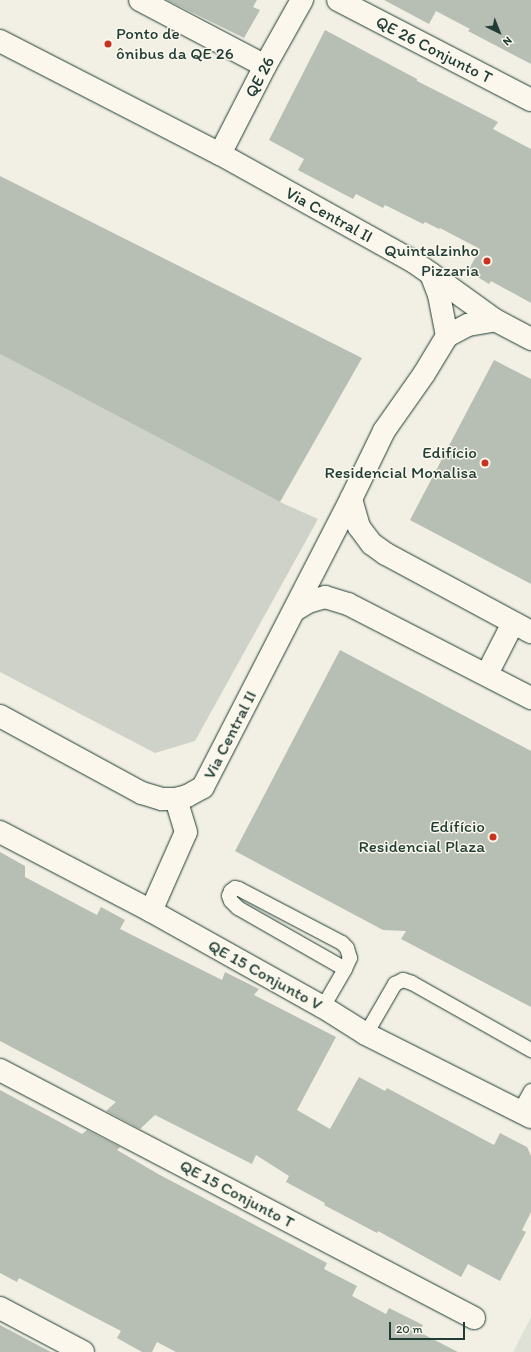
<!DOCTYPE html>
<meta charset="utf-8">
<style>
body{margin:0}
#map{position:relative;width:531px;height:1352px;overflow:hidden;background:#f2f0e5;font-family:Itim,sans-serif}
div>[style]{position:absolute}
.built>*{inset:0;background:#e0e1d6}
.green>*{inset:0;background:#cfd2c8}
.building>*{inset:0;background:#b7beb3}
.roads{filter:drop-shadow(0 0 1px #1f3d34) drop-shadow(0 0 1px #1f3d34)}
.service>*{height:14px;margin:-7px;padding:0 7px;transform-origin:7px;border-radius:7px;background:#fbf7ec}
.minor>*{height:22px;margin:-11px;padding:0 11px;transform-origin:11px;border-radius:11px;background:#fbf7ec}
.tertiary>*{height:22px;margin:-11px;padding:0 11px;transform-origin:11px;border-radius:11px;background:#fbf7ec}
.dots>*{width:11px;height:11px;translate:-50% -50%;box-sizing:border-box;border:2px solid #fbf7ec;border-radius:50%}
span{translate:-50% -50%;white-space:nowrap;text-align:center;line-height:1.15;-webkit-text-stroke:3px #fbf7ec;paint-order:stroke}
.poi-label{font-size:17px;color:#1f3d34}
.left{translate:0 -50%;text-align:left}
.right{translate:-100% -50%;text-align:right}
.street-label{font-size:17px;color:#1f3d34}
.north{position:absolute;left:479px;top:12px;width:40px;height:40px;-webkit-text-stroke:3px #fbf7ec;paint-order:stroke;rotate:137deg;font-size:11px;font-weight:700;line-height:16px;text-align:center;color:#1f3d34}
.north::after{content:'';display:block;margin:auto;width:14px;height:18px;background:#1f3d34;clip-path:polygon(50% 0,100% 100%,50% 72%,0 100%)}
.scale{position:absolute;left:389px;top:1322px;width:76px;height:18px;box-sizing:border-box;border:2px solid #1f3d34;border-top:0;padding-left:5px;font-size:12px;line-height:14px;white-space:nowrap;color:#1f3d34;-webkit-text-stroke:3px #fbf7ec;paint-order:stroke}
</style>
<div id="map">
<div class="built">
<div style="clip-path:polygon(531px 1317px,531px 1352px,513px 1352px)"></div>
</div>
<div class="green">
<div style="clip-path:polygon(0 354px,280px 502px,318px 519px,195px 741px,155px 753px,0 672px)"></div>
</div>
<div class="building">
<div style="clip-path:polygon(167px 0,257px 0,253px 7px,260px 10px,244px 38px)"></div>
<div style="clip-path:polygon(384px 0,531px 0,531px 64px,468px 31px,470px 29px,436px 11px,429px 24px)"></div>
<div style="clip-path:polygon(325px 30px,417px 79px,417px 81px,498px 122px,493px 129px,531px 149px,531px 303px,491px 281px,489px 284px,468px 271px,480px 249px,440px 228px,439px 229px,425px 222px,423px 224px,385px 205px,383px 208px,356px 194px,353px 199px,298px 170px,304px 159px,269px 140px)"></div>
<div style="clip-path:polygon(0 176px,362px 358px,280px 502px,0 354px)"></div>
<div style="clip-path:polygon(494px 360px,531px 379px,531px 584px,410px 520px)"></div>
<div style="clip-path:polygon(340px 650px,531px 751px,531px 1007px,401px 939px,406px 931px,383px 930px,235px 851px)"></div>
<div style="clip-path:polygon(0 852px,25px 866px,25px 877px,97px 915px,101px 907px,125px 920px,120px 929px,222px 980px,225px 972px,259px 989px,254px 995px,336px 1037px,297px 1110px,330px 1129px,359px 1077px,385px 1091px,387px 1088px,494px 1145px,500px 1133px,527px 1147px,531px 1156px,531px 1212px,522px 1230px,526px 1232px,500px 1281px,468px 1264px,461px 1277px,378px 1231px,377px 1233px,324px 1205px,325px 1203px,286px 1182px,289px 1176px,256px 1155px,252px 1164px,155px 1115px,140px 1129px,106px 1111px,116px 1102px,0 1041px)"></div>
<div style="clip-path:polygon(0 1090px,82px 1134px,87px 1130px,120px 1147px,117px 1150px,160px 1175px,327px 1263px,324px 1269px,357px 1286px,352px 1296px,386px 1314px,389px 1308px,423px 1325px,419px 1332px,458px 1352px,176px 1352px,157px 1342px,152px 1352px,142px 1352px,117px 1338px,121px 1331px,19px 1278px,17px 1282px,0 1273px)"></div>
<div style="clip-path:polygon(0 1325px,51px 1352px,0 1352px)"></div>
</div>
<div class="roads">
<div class="service">
<div style="left:323px;top:1007px;width:44px;rotate:-59.9deg"></div>
<div style="left:345px;top:969px;width:12px;rotate:-66deg"></div>
<div style="left:350px;top:958px;width:10px;rotate:-107deg"></div>
<div style="left:347px;top:948px;width:7px;rotate:-135deg"></div>
<div style="left:342px;top:943px;width:116px;rotate:-152.3deg"></div>
<div style="left:239px;top:889px;width:4px;rotate:-166deg"></div>
<div style="left:235px;top:888px;width:5px;rotate:143deg"></div>
<div style="left:231px;top:891px;width:5px;rotate:112deg"></div>
<div style="left:229px;top:896px;width:5px;rotate:68deg"></div>
<div style="left:231px;top:901px;width:10px;rotate:45deg"></div>
<div style="left:238px;top:908px;width:123px;rotate:29.7deg"></div>
<div style="left:366px;top:1034px;width:58px;rotate:-59.9deg"></div>
<div style="left:395px;top:984px;width:9px;rotate:-27deg"></div>
<div style="left:403px;top:980px;width:9px;rotate:18deg"></div>
<div style="left:412px;top:983px;width:137px;rotate:29.4deg"></div>
<div style="left:520px;top:1111px;width:23px;rotate:-61deg"></div>
</div>
<div class="minor">
<div style="left:140px;top:0;width:141px;rotate:27.8deg"></div>
<div style="left:338px;top:0;width:217px;rotate:27.4deg"></div>
<div style="left:220px;top:154px;width:99px;rotate:-62.9deg"></div>
<div style="left:265px;top:66px;width:76px;rotate:-60.7deg"></div>
<div style="left:431px;top:274px;width:79px;rotate:35.7deg"></div>
<div style="left:495px;top:320px;width:41px;rotate:27.8deg"></div>
<div style="left:447px;top:336px;width:24px;rotate:-28deg"></div>
<div style="left:468px;top:325px;width:27px;rotate:-10deg"></div>
<div style="left:0;top:832px;width:170px;rotate:27.6deg"></div>
<div style="left:151px;top:911px;width:197px;rotate:29.2deg"></div>
<div style="left:323px;top:1007px;width:51px;rotate:32.1deg"></div>
<div style="left:366px;top:1034px;width:185px;rotate:26.7deg"></div>
<div style="left:151px;top:911px;width:86px;rotate:-66.1deg"></div>
<div style="left:186px;top:832px;width:34px;rotate:-107deg"></div>
<div style="left:0;top:1070px;width:535px;rotate:27.62deg"></div>
<div style="left:0;top:1308px;width:94px;rotate:27.9deg"></div>
</div>
<div class="tertiary">
<div style="left:0;top:41px;width:247px;rotate:27.2deg"></div>
<div style="left:220px;top:154px;width:222px;rotate:29.1deg"></div>
<div style="left:414px;top:262px;width:21px;rotate:35deg"></div>
<div style="left:431px;top:274px;width:22px;rotate:69deg"></div>
<div style="left:439px;top:295px;width:42px;rotate:79deg"></div>
<div style="left:447px;top:336px;width:44px;rotate:121.2deg"></div>
<div style="left:424px;top:374px;width:70px;rotate:125.1deg"></div>
<div style="left:384px;top:431px;width:76px;rotate:115.9deg"></div>
<div style="left:351px;top:499px;width:29px;rotate:74deg"></div>
<div style="left:359px;top:527px;width:21px;rotate:53deg"></div>
<div style="left:372px;top:544px;width:17px;rotate:36deg"></div>
<div style="left:386px;top:554px;width:165px;rotate:28.3deg"></div>
<div style="left:295px;top:610px;width:15px;rotate:-32deg"></div>
<div style="left:308px;top:602px;width:18px;rotate:-16deg"></div>
<div style="left:325px;top:597px;width:24px;rotate:17deg"></div>
<div style="left:348px;top:604px;width:206px;rotate:27.2deg"></div>
<div style="left:487px;top:674px;width:57px;rotate:-63deg"></div>
<div style="left:0;top:716px;width:162px;rotate:28.5deg"></div>
<div style="left:142px;top:793px;width:21px;rotate:17deg"></div>
<div style="left:162px;top:799px;width:14px"></div>
<div style="left:176px;top:799px;width:11px;rotate:-15deg"></div>
<div style="left:187px;top:796px;width:18px;rotate:-29deg"></div>
<div style="left:203px;top:787px;width:324px;rotate:-62.8deg"></div>
</div>
</div>
<div class="dots">
<div style="left:108px;top:44px;background:#c8321e"></div>
<div style="left:487px;top:261px;background:#c8321e"></div>
<div style="left:485px;top:463px;background:#c8321e"></div>
<div style="left:493px;top:837px;background:#c8321e"></div>
</div>
<div class="poi-label">
<span class="left" style="left:116px;top:44px">Ponto de<br>ônibus da QE 26</span>
<span class="right" style="left:479px;top:261px">Quintalzinho<br>Pizzaria</span>
<span class="right" style="left:477px;top:463px">Edifício<br>Residencial Monalisa</span>
<span class="right" style="left:485px;top:837px">Edífício<br>Residencial Plaza</span>
</div>
<div class="street-label">
<span style="left:434px;top:50px;rotate:27deg">QE 26 Conjunto T</span>
<span style="left:260px;top:77px;rotate:-62deg">QE 26</span>
<span style="left:329px;top:215px;rotate:29deg">Via Central II</span>
<span style="left:230px;top:735px;rotate:-63deg">Via Central II</span>
<span style="left:265px;top:975px;rotate:29deg">QE 15 Conjunto V</span>
<span style="left:237px;top:1194px;rotate:28deg">QE 15 Conjunto T</span>
</div>
<div class="north">N</div>
<div class="scale">20 m</div>
</div>
